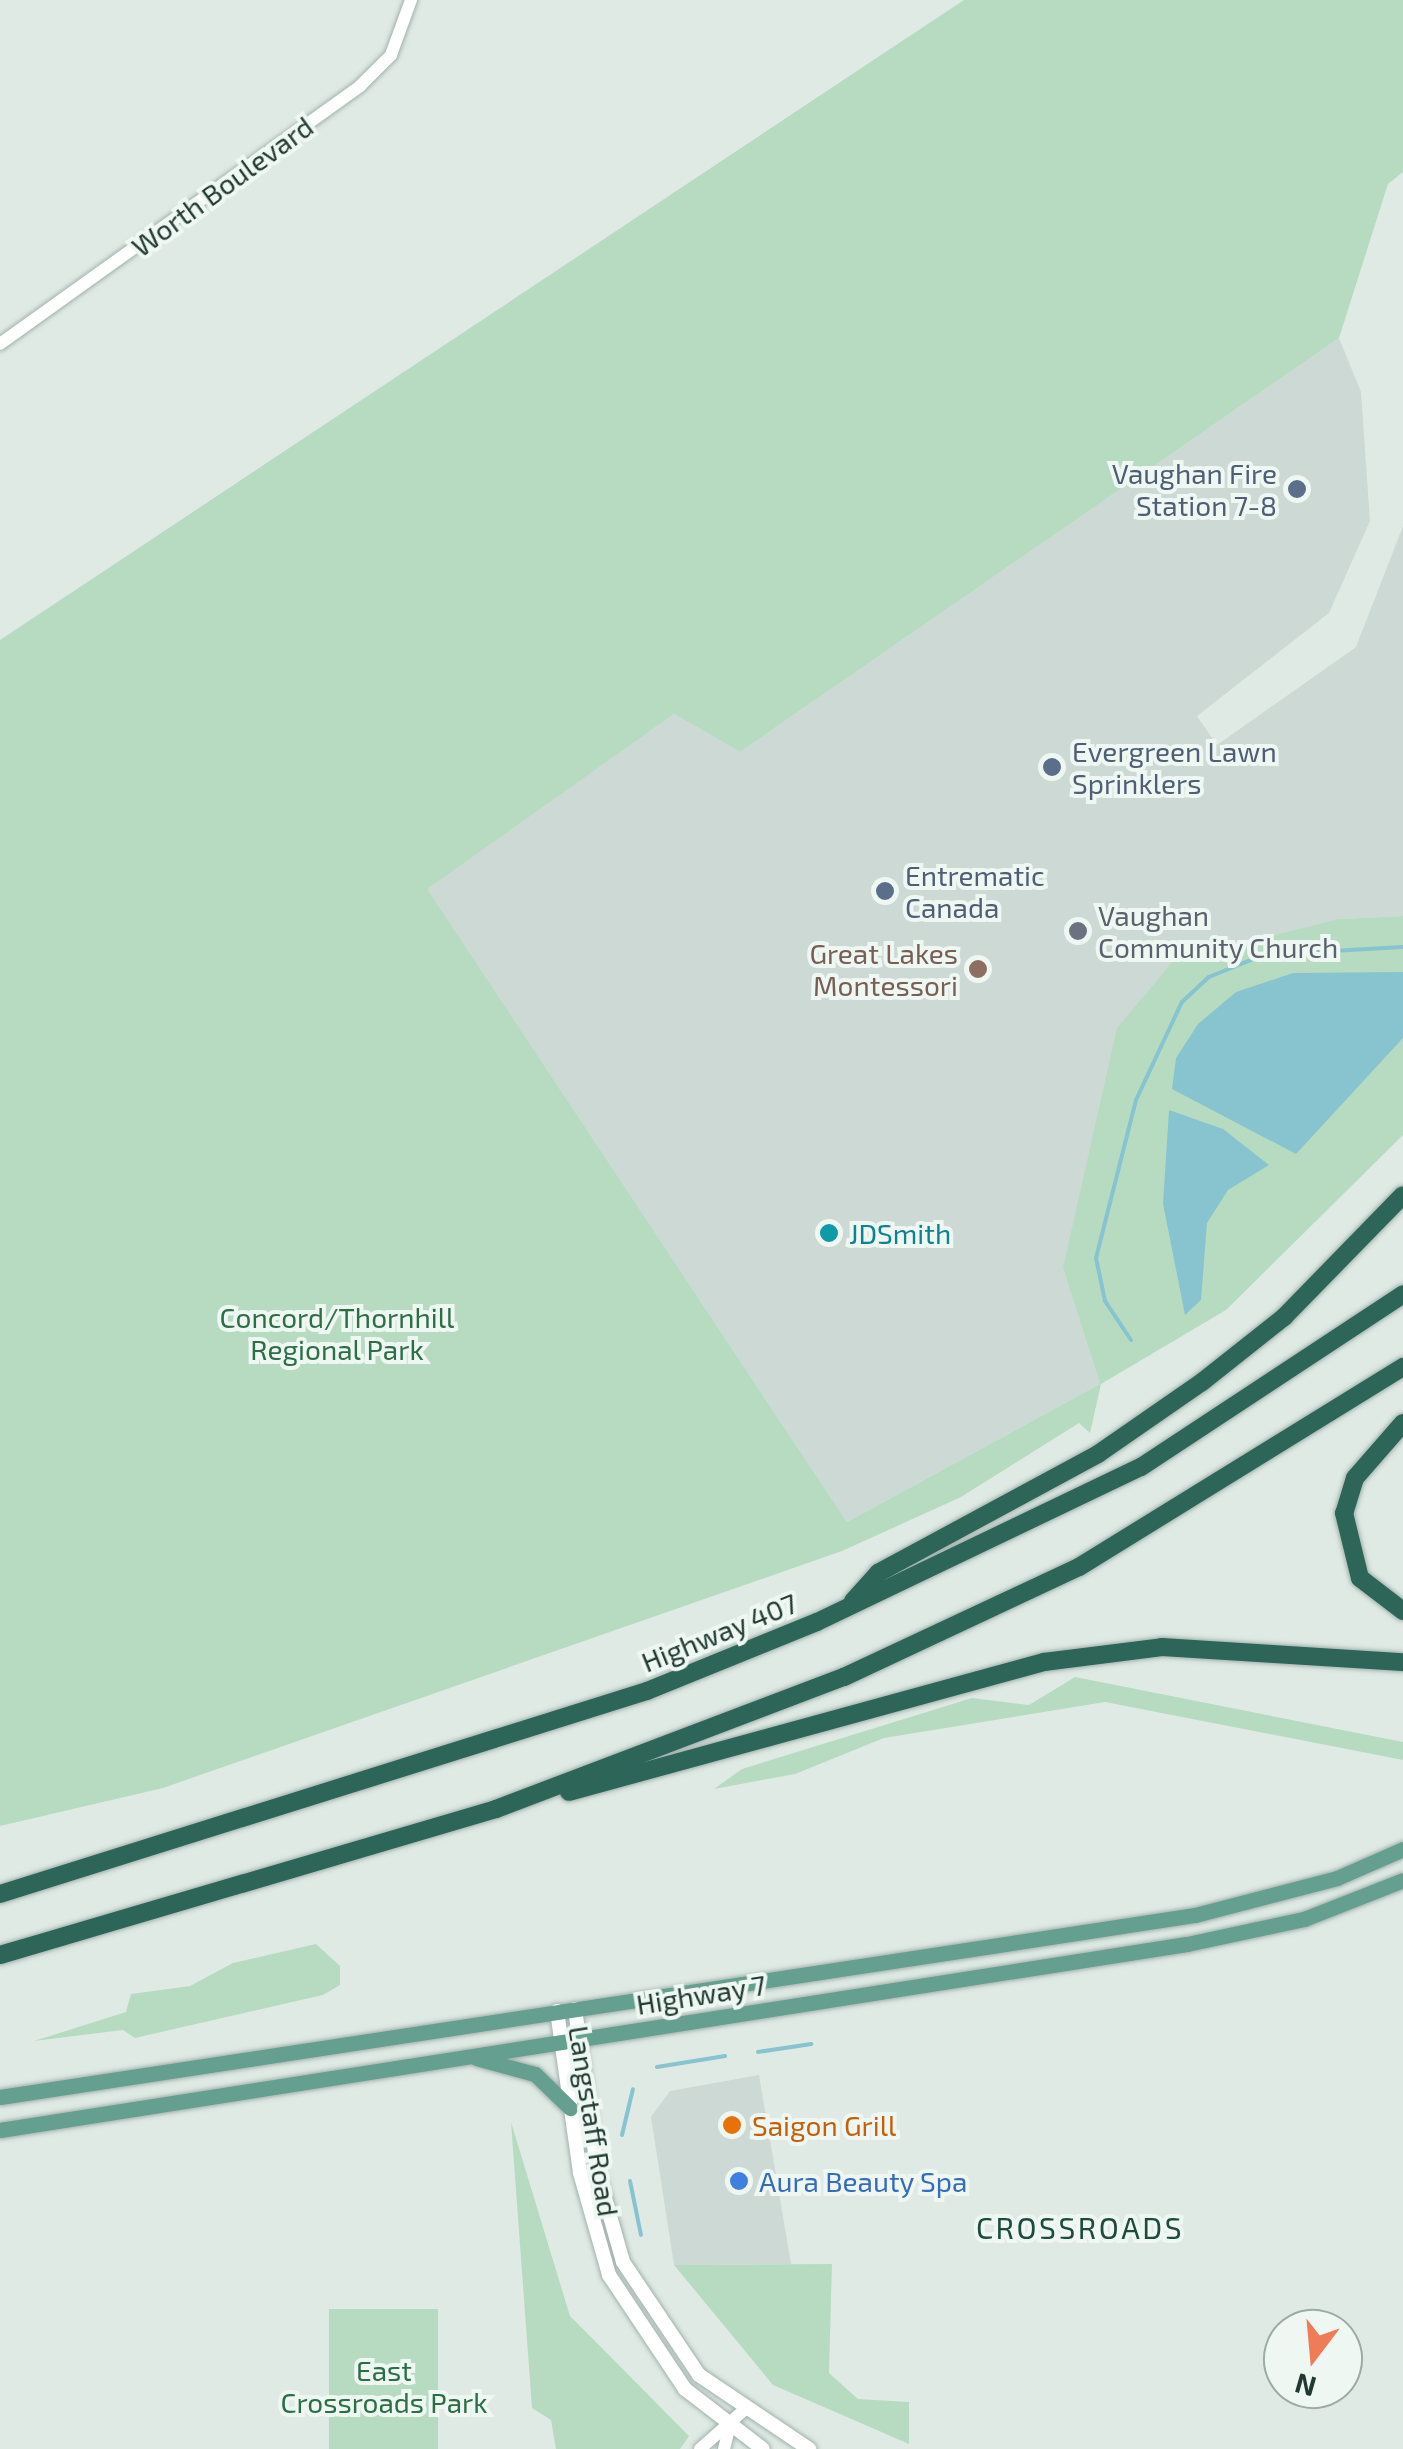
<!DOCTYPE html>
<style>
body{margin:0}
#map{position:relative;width:1403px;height:2449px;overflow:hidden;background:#dfeae5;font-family:"Exo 2",sans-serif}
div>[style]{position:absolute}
.built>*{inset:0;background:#cdd9d4}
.green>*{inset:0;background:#b7dbc1;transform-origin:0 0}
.water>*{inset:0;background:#87c4cf}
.stream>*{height:4px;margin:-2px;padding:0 2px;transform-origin:2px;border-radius:2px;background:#87c4cf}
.roads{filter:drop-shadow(0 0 2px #a2b1ac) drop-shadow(0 0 2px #a2b1ac)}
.tertiary>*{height:12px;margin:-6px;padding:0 6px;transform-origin:6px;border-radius:6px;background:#fff}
.secondary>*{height:14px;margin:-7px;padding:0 7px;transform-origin:7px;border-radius:7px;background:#fff}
.primary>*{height:15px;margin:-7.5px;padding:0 7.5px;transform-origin:7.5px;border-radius:7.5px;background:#649f8f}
.motorway>*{height:18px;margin:-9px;padding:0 9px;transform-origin:9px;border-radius:9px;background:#2d6559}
.dots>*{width:28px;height:28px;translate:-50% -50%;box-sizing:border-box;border:5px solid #eff7f3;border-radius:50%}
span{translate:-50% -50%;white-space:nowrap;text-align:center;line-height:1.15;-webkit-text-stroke:8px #eff7f3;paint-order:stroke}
.street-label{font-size:28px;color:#203932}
.service-label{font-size:28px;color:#4e5e75}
.right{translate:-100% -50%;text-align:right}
.left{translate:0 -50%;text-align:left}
.worship-label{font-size:28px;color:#5b616d}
.education-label{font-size:28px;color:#785e54}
.culture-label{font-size:28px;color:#0d838f}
.park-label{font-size:28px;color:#2b6f45}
.food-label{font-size:28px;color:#c56008}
.shop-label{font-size:28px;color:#366cbe}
.neighbourhood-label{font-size:30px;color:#1d4b3f;letter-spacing:2.5px}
.north{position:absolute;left:1263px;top:2309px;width:100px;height:100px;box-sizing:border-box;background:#eff7f3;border:2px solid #9caba6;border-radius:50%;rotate:196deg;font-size:28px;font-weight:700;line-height:40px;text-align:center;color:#203932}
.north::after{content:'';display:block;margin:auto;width:35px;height:45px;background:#ef7b57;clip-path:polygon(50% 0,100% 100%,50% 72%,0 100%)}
</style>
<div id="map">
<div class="built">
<div style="clip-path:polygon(1339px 338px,1361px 392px,1370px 521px,1329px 613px,1197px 716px,1217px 745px,1356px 647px,1403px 526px,1403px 916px,1339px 919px,1063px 1268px,1100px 1384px,847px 1522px,426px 888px,674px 714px,740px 752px)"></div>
<div style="clip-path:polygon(759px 2075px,791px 2264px,674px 2265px,651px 2117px,670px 2091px)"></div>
</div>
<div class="green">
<div style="clip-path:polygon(964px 0,1403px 0,1403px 172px,1388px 184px,1339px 338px,740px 752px,674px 714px,427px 889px,847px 1522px,1100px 1384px,1063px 1268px,1117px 1028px,1174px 960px,1339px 919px,1403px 916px,1403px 1135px,1226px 1310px,1101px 1384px,1090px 1433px,1079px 1423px,961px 1497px,842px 1551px,163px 1788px,0 1826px,0 640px)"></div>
<div style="clip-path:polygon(1075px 1677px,1403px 1742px,1403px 1760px,1105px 1702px,884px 1738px,795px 1774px,714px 1789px,742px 1769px,972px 1698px,1029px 1705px)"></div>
<div style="clip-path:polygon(316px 1944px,340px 1966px,340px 1985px,323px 1995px,135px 2038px,123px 2030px,34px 2041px,126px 2012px,131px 1994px,190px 1986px,233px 1963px)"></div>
<div style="clip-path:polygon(511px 2122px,570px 2316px,689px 2436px,680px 2449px,556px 2449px,551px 2420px,532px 2408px)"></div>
<div style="clip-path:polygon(832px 2264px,829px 2373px,858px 2399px,909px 2402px,909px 2444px,773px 2385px,674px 2265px)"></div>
<div style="left:438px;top:2309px;width:140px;height:109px;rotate:90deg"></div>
</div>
<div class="water">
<div style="clip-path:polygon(1403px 972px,1403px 1038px,1296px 1154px,1172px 1089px,1176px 1058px,1198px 1024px,1236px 992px,1293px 973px)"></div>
<div style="clip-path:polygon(1169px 1110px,1223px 1129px,1269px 1165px,1228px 1190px,1207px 1223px,1201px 1300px,1185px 1315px,1163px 1204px)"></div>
</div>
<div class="stream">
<div style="left:1131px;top:1340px;width:47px;rotate:-123.7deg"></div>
<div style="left:1105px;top:1301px;width:44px;rotate:-101.8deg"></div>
<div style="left:1096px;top:1258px;width:163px;rotate:-75.8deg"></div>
<div style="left:1136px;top:1100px;width:108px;rotate:-64.9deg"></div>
<div style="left:1182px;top:1002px;width:37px;rotate:-43deg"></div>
<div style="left:1209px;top:977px;width:58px;rotate:-22.2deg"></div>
<div style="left:1263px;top:955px;width:140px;rotate:-3.3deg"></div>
<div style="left:758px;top:2052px;width:54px;rotate:-8.6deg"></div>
<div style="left:657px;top:2067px;width:69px;rotate:-9.2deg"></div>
<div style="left:622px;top:2135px;width:47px;rotate:-76.6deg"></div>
<div style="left:630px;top:2181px;width:55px;rotate:78.5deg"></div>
</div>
<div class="roads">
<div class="tertiary">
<div style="left:0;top:344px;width:443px;rotate:-35.6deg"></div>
<div style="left:360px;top:86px;width:44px;rotate:-45deg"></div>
<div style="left:391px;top:55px;width:59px;rotate:-70deg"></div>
<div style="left:700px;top:2449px;width:57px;rotate:-41.5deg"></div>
<div style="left:724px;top:2449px;width:25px;rotate:-76deg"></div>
</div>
<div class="secondary">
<div style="left:575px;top:2009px;width:167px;rotate:82.1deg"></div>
<div style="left:598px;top:2174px;width:91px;rotate:74.1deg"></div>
<div style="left:623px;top:2262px;width:136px;rotate:56.1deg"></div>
<div style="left:699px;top:2375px;width:133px;rotate:33.9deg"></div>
<div style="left:557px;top:2011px;width:164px;rotate:81.9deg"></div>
<div style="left:580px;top:2173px;width:106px;rotate:74.1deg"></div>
<div style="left:609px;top:2275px;width:137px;rotate:56.3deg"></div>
<div style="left:685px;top:2389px;width:98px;rotate:37.6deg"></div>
</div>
<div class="primary">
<div style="left:476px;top:2058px;width:61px;rotate:15.2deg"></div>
<div style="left:535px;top:2074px;width:49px;rotate:44.2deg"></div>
<div style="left:0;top:2097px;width:1209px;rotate:-8.66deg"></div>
<div style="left:1195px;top:1915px;width:147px;rotate:-14.6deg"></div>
<div style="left:1337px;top:1878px;width:72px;rotate:-23.7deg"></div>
<div style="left:0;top:2130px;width:1201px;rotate:-8.91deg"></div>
<div style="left:1187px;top:1944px;width:120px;rotate:-12.1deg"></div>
<div style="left:1304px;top:1919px;width:106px;rotate:-21.5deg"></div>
</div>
<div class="motorway">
<div style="left:1403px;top:1423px;width:73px;rotate:131.1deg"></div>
<div style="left:1355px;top:1478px;width:37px;rotate:107deg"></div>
<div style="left:1344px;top:1513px;width:67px;rotate:76.2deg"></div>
<div style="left:1360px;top:1578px;width:54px;rotate:37.5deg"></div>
<div style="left:853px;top:1601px;width:38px;rotate:-48deg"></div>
<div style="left:878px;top:1573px;width:250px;rotate:-28.4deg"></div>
<div style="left:1098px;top:1454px;width:126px;rotate:-34.7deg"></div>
<div style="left:1202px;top:1382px;width:105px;rotate:-38.4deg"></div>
<div style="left:1284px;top:1317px;width:170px;rotate:-45.7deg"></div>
<div style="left:569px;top:1792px;width:492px;rotate:-15.3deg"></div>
<div style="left:1044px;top:1662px;width:119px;rotate:-7.2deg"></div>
<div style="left:1162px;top:1647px;width:241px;rotate:3.6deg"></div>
<div style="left:0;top:1894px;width:678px;rotate:-17.42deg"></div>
<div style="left:647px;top:1691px;width:183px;rotate:-22.1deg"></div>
<div style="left:817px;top:1622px;width:359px;rotate:-25.6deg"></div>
<div style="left:1141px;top:1467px;width:314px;rotate:-33.4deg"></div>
<div style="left:0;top:1955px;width:517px;rotate:-16.4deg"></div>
<div style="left:496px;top:1809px;width:372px;rotate:-20.8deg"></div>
<div style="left:844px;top:1677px;width:259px;rotate:-25.1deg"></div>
<div style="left:1079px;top:1567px;width:381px;rotate:-31.7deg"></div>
</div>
</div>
<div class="dots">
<div style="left:1297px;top:489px;background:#5c6f8a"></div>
<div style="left:1052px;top:767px;background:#5c6f8a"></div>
<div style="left:885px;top:891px;background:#5c6f8a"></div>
<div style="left:1078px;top:931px;background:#6b7280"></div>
<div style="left:978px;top:969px;background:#8d6e63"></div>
<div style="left:829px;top:1233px;background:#0f9aa8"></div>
<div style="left:732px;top:2125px;background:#e8710a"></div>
<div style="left:739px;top:2181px;background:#3f7fe0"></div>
</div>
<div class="street-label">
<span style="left:222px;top:186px;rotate:-36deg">Worth Boulevard</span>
<span style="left:719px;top:1632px;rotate:-22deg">Highway 407</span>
<span style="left:701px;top:1994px;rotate:-9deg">Highway 7</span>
<span style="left:594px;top:2121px;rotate:81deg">Langstaff Road</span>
</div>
<div class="service-label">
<span class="right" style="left:1277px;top:489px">Vaughan Fire<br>Station 7-8</span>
<span class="left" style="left:1072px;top:767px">Evergreen Lawn<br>Sprinklers</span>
<span class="left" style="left:905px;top:891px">Entrematic<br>Canada</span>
</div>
<div class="worship-label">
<span class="left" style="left:1098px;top:931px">Vaughan<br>Community Church</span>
</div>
<div class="education-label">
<span class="right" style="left:958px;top:969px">Great Lakes<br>Montessori</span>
</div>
<div class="culture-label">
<span class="left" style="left:849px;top:1233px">JDSmith</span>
</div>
<div class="park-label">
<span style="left:337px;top:1333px">Concord/Thornhill<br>Regional Park</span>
<span style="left:384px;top:2386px">East<br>Crossroads Park</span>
</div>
<div class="food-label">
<span class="left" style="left:752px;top:2125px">Saigon Grill</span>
</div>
<div class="shop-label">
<span class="left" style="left:759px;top:2181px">Aura Beauty Spa</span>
</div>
<div class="neighbourhood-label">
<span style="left:1080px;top:2227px">CROSSROADS</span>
</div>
<div class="north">N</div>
</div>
